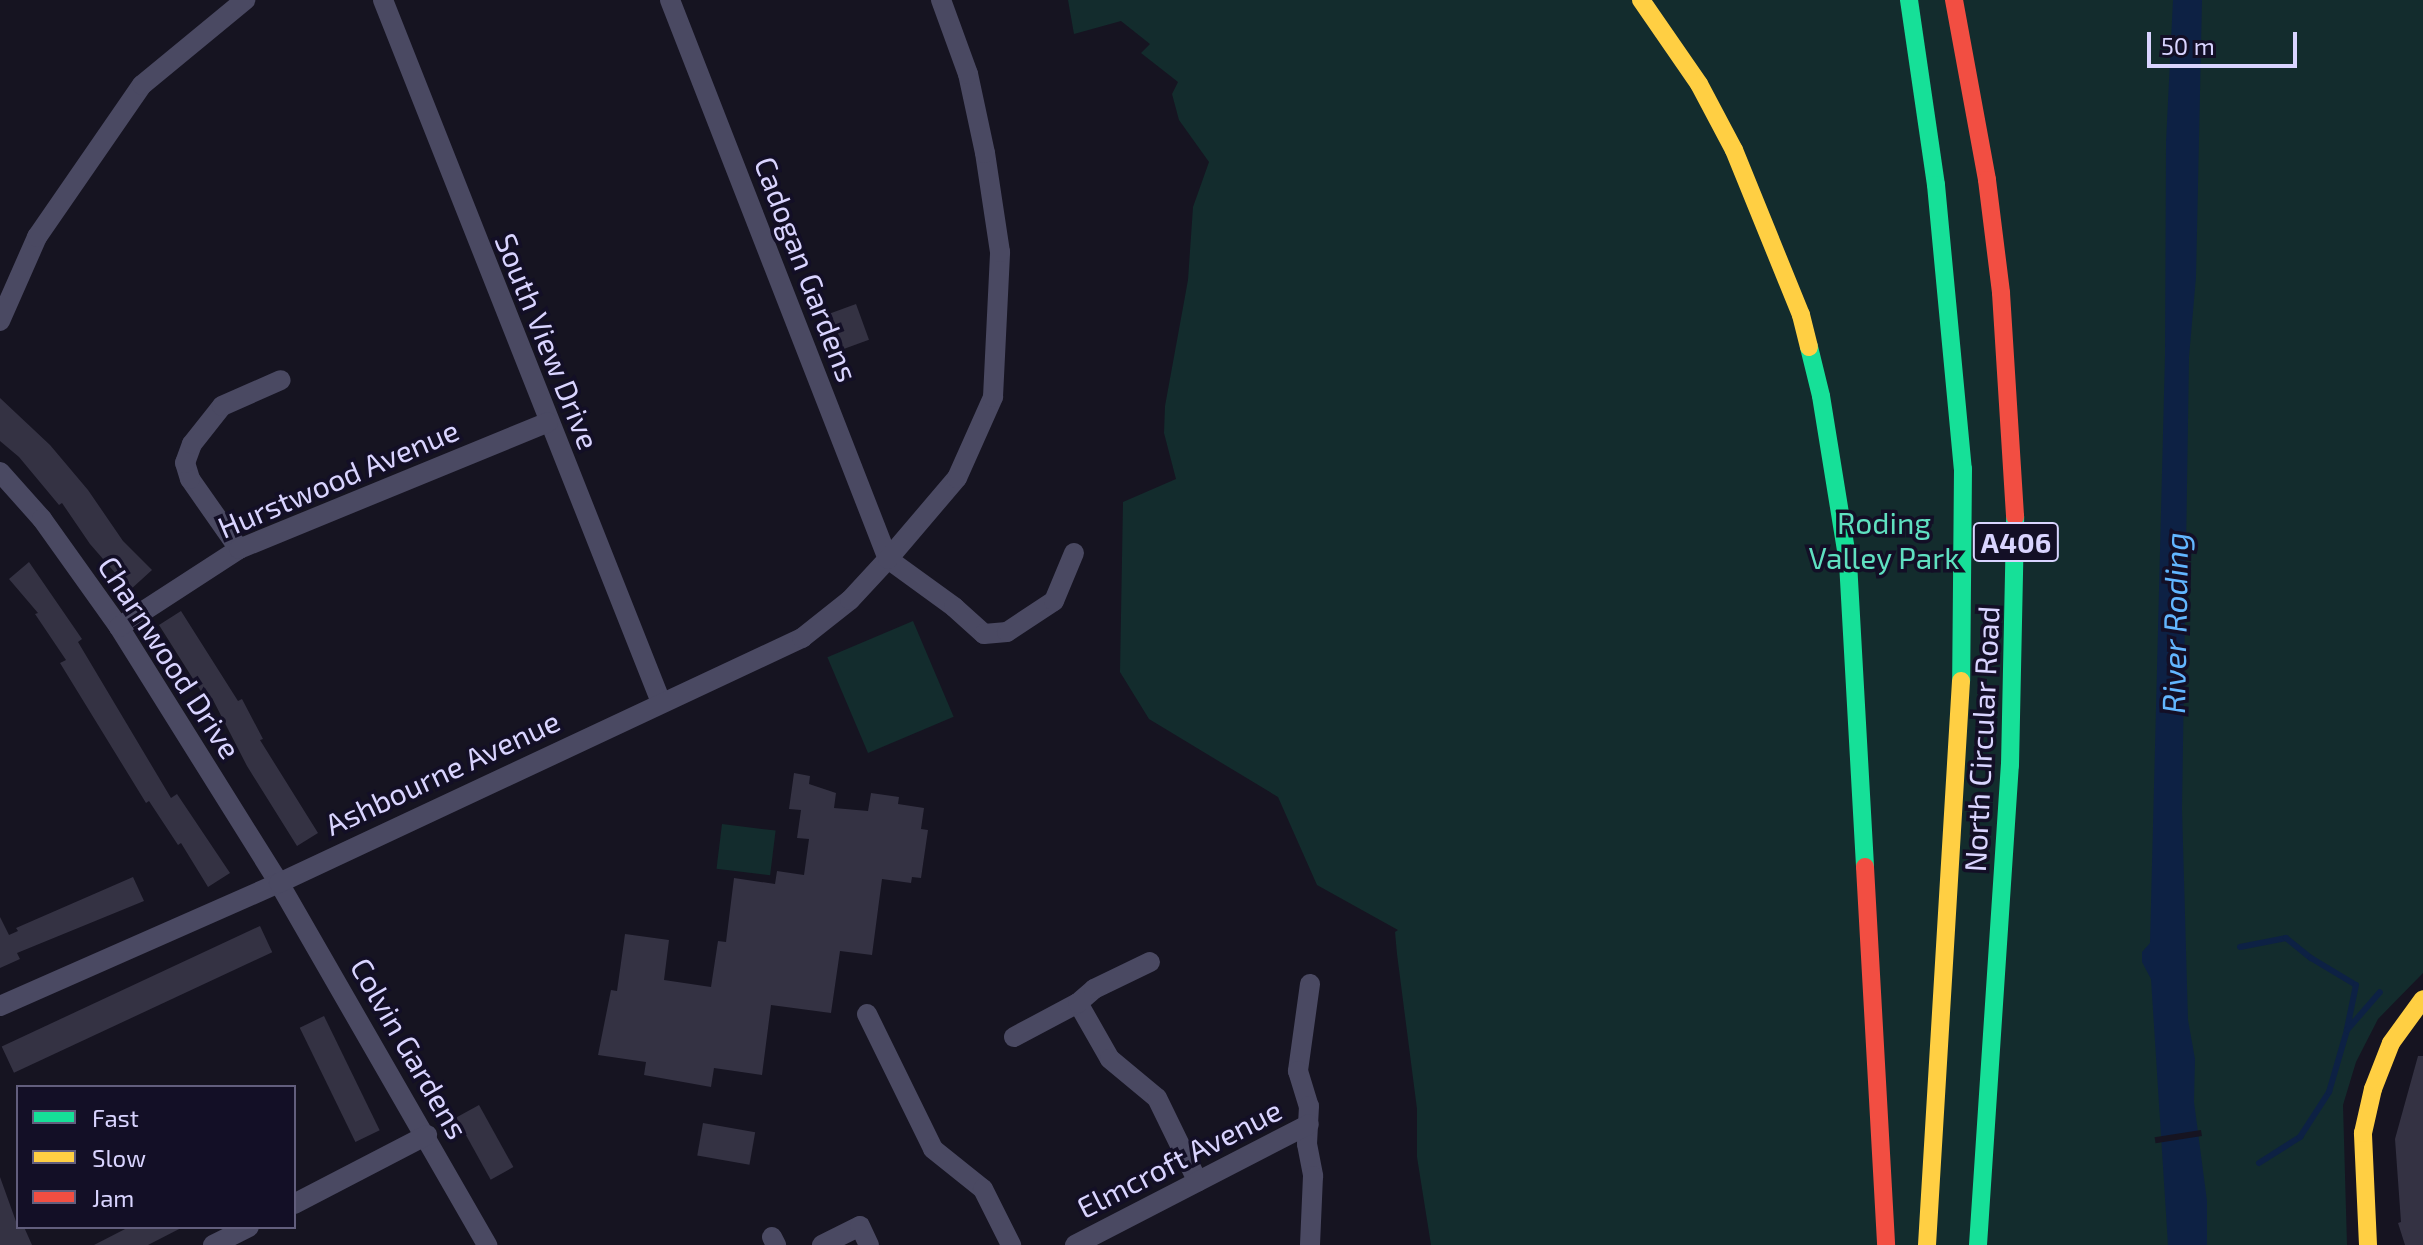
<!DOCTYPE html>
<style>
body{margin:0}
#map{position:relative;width:2423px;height:1245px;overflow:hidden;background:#161421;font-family:"Exo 2",sans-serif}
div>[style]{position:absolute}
.green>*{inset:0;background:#132c2d;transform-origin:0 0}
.water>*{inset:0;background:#0d2144}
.pier>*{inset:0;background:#161421;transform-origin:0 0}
.stream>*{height:6px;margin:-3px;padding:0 3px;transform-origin:3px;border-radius:3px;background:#0d2144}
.building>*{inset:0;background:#343243;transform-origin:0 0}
.street>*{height:20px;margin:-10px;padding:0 10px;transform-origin:10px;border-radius:10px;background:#4a4962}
.fast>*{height:18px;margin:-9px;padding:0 9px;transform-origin:9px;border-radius:9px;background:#16e098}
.slow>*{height:18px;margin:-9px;padding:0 9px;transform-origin:9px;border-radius:9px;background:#ffcf43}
.jam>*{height:18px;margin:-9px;padding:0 9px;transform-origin:9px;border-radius:9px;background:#f24e42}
span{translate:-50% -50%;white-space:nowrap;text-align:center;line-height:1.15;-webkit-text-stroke:7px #130f26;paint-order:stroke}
.shield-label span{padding:2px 6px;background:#130f26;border:2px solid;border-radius:6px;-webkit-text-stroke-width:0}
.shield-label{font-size:28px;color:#d9d4ff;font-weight:700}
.street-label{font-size:30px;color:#d9d4ff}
.park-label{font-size:30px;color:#5fe0c0}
.water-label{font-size:32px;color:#62b6ff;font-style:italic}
.legend{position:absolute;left:16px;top:1085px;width:280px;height:144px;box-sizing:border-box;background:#130f26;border:2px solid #625e7d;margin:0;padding:10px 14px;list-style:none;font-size:24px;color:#d9d4ff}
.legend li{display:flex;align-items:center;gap:16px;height:40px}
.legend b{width:40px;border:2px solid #625e7d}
.scale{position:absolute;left:2147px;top:32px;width:150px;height:36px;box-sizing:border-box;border:4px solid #d9d4ff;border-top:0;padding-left:10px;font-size:24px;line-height:28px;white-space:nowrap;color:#d9d4ff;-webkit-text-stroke:6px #130f26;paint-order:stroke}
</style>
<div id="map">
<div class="green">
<div style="clip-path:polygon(1068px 0,2423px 0,2423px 973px,2378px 1019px,2356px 1062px,2343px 1105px,2347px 1245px,1431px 1245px,1417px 1157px,1417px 1109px,1397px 954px,1395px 932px,1398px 930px,1317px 885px,1278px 797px,1149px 719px,1120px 672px,1123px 502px,1176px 479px,1164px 433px,1165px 406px,1188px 280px,1193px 207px,1209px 162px,1179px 120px,1172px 94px,1178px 82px,1141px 53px,1150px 44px,1121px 21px,1074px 34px)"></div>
<div style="left:913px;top:621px;width:104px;height:93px;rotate:67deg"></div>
<div style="left:722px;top:824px;width:54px;height:45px;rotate:7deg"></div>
</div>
<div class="water">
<div style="clip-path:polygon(2173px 0,2202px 0,2196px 277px,2189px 357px,2182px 809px,2188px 1020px,2195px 1059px,2194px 1102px,2207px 1201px,2207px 1245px,2168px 1245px,2151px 979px,2142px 962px,2142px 952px,2150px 943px,2165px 355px,2166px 142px)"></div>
</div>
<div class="pier">
<div style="left:2201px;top:1130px;width:6px;height:47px;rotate:81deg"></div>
</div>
<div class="stream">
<div style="left:2240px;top:947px;width:47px;rotate:-11.1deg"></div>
<div style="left:2286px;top:938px;width:32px;rotate:39deg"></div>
<div style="left:2311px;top:958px;width:52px;rotate:31deg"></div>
<div style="left:2356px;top:985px;width:45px;rotate:101.6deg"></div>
<div style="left:2259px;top:1163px;width:49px;rotate:-32.4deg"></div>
<div style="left:2300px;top:1137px;width:54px;rotate:-57.2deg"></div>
<div style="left:2329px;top:1092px;width:65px;rotate:-73.8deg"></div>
<div style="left:2347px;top:1030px;width:50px;rotate:-49deg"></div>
</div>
<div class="building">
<div style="left:856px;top:304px;width:38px;height:27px;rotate:70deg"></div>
<div style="clip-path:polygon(0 398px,50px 445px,88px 490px,123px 541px,152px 570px,130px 590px,90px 544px,62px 503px,59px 505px,19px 457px,0 441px)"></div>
<div style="clip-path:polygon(29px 562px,82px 639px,78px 642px,171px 798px,177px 794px,230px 873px,208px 887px,181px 843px,178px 845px,149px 801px,146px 803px,60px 663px,66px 660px,35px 614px,38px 613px,9px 579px)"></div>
<div style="clip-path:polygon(181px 611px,238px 701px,242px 699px,263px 739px,260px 740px,318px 833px,297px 846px,247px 766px,212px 698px,207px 701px,159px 625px)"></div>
<div style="clip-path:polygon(794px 773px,810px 776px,809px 784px,836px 793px,834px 808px,868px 811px,871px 793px,899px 797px,898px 804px,924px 808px,921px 829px,928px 830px,921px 878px,912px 877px,911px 883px,882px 879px,872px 955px,840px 951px,831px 1013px,771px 1005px,762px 1075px,714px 1068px,711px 1087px,644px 1075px,646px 1062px,598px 1055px,611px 990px,617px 991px,625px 934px,669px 940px,664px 980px,711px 987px,718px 941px,726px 942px,734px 878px,775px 884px,777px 871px,804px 875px,809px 839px,797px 838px,801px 810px,789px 809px)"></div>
<div style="clip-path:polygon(133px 877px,144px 901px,17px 953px,20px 959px,0 968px,0 917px,9px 935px,18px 931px,16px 928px)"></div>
<div style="left:260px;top:926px;width:29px;height:285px;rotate:65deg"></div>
<div style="left:324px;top:1016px;width:127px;height:27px;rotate:64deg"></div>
<div style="clip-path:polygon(2418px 1056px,2423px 1056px,2423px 1245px,2405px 1245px,2398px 1223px,2401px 1222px,2395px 1139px)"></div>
<div style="left:479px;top:1105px;width:71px;height:26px;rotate:61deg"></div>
<div style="left:703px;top:1123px;width:53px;height:33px;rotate:10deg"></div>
<div style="clip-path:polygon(0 1177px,18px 1227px,24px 1227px,32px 1245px,0 1245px)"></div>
<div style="clip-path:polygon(129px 1227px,183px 1227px,148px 1245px,94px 1245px)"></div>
</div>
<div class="street">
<div style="left:383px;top:0;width:755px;rotate:68.4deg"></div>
<div style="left:670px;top:0;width:600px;rotate:68.7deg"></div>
<div style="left:0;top:321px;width:92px;rotate:-66.2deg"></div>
<div style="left:37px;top:237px;width:185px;rotate:-55.4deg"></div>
<div style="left:142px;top:85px;width:134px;rotate:-39.5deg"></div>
<div style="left:0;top:472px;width:63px;rotate:48.2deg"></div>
<div style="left:42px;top:519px;width:133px;rotate:54.5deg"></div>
<div style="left:119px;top:627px;width:302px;rotate:58deg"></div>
<div style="left:279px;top:883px;width:418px;rotate:60.1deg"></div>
<div style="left:239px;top:549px;width:85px;rotate:-125deg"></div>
<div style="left:190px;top:479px;width:17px;rotate:-107deg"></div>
<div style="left:185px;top:463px;width:20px;rotate:-70deg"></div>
<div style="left:192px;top:444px;width:48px;rotate:-51.7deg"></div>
<div style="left:222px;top:406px;width:64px;rotate:-23.8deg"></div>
<div style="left:888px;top:559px;width:82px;rotate:36deg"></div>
<div style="left:954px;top:607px;width:40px;rotate:42deg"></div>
<div style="left:984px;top:634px;width:23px;rotate:-5deg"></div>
<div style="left:1007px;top:632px;width:56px;rotate:-33.4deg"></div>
<div style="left:1054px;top:601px;width:52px;rotate:-67.4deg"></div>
<div style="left:119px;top:627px;width:143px;rotate:-33deg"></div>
<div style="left:239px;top:549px;width:334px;rotate:-22.3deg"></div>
<div style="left:1310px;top:984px;width:88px;rotate:97.9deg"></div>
<div style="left:1298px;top:1071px;width:37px;rotate:73deg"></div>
<div style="left:1309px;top:1106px;width:38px;rotate:93deg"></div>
<div style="left:1307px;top:1144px;width:33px;rotate:79deg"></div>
<div style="left:1313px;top:1176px;width:69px;rotate:92.5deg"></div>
<div style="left:1078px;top:1003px;width:64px;rotate:60.3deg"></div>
<div style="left:1110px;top:1059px;width:61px;rotate:39.7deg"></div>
<div style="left:1157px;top:1098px;width:93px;rotate:64deg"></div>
<div style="left:0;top:1006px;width:305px;rotate:-23.8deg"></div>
<div style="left:279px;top:883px;width:578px;rotate:-25.1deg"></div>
<div style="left:802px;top:638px;width:61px;rotate:-38.4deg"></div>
<div style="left:850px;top:600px;width:56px;rotate:-47.2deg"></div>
<div style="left:888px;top:559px;width:106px;rotate:-49.6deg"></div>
<div style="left:957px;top:478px;width:89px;rotate:-66deg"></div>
<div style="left:993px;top:397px;width:145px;rotate:-87.2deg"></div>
<div style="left:1000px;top:252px;width:100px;rotate:-98.6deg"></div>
<div style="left:985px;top:153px;width:81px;rotate:-102.1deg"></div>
<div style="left:968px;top:74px;width:79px;rotate:-110deg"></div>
<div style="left:867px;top:1014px;width:150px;rotate:63.9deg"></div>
<div style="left:933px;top:1149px;width:64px;rotate:38.7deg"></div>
<div style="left:983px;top:1189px;width:63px;rotate:63.4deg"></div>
<div style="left:1014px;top:1037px;width:72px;rotate:-28deg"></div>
<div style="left:1078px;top:1003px;width:21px;rotate:-41deg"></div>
<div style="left:1094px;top:989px;width:62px;rotate:-25.7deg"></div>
<div style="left:294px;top:1204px;width:150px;rotate:-27.4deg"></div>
<div style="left:772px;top:1237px;width:9px;rotate:63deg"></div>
<div style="left:213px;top:1245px;width:40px;rotate:-26.6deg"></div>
<div style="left:822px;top:1245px;width:42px;rotate:-26.6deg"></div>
<div style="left:860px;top:1226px;width:21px;rotate:65deg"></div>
<div style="left:1075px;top:1245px;width:263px;rotate:-27.3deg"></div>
</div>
<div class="fast">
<div style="left:1909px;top:0;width:187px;rotate:81.7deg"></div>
<div style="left:1936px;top:185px;width:285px;rotate:84.6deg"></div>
<div style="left:1963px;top:469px;width:212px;rotate:90.5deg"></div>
<div style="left:1809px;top:347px;width:50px;rotate:76.2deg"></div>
<div style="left:1821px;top:396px;width:168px;rotate:80.8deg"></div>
<div style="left:1848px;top:562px;width:305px;rotate:86.8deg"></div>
<div style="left:1978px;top:1245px;width:481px;rotate:-86.2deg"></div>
<div style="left:2010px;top:765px;width:248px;rotate:-88.8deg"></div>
</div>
<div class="slow">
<div style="left:1641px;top:0;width:102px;rotate:55.4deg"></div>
<div style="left:1699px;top:84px;width:75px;rotate:62.1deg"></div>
<div style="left:1734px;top:150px;width:178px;rotate:67.9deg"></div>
<div style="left:1801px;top:315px;width:33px;rotate:76deg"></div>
<div style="left:1927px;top:1245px;width:565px;rotate:-86.55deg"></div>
<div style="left:2368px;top:1245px;width:112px;rotate:-92.6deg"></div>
<div style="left:2363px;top:1133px;width:45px;rotate:-77.2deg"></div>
<div style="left:2373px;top:1089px;width:49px;rotate:-68.6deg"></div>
<div style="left:2391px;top:1043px;width:54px;rotate:-54deg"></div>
</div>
<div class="jam">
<div style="left:1954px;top:0;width:183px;rotate:79.6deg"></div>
<div style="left:1987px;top:180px;width:114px;rotate:82.9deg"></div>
<div style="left:2001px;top:293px;width:224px;rotate:86.4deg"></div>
<div style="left:1865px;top:867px;width:379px;rotate:86.8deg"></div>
</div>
<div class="shield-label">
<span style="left:2016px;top:542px">A406</span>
</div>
<div class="street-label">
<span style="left:807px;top:269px;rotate:69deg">Cadogan Gardens</span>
<span style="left:548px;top:341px;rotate:68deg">South View Drive</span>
<span style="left:338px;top:478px;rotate:-23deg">Hurstwood Avenue</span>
<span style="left:170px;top:657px;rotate:57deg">Charnwood Drive</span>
<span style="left:1981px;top:739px;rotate:-87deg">North Circular Road</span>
<span style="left:442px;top:772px;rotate:-25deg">Ashbourne Avenue</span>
<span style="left:410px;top:1048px;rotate:60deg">Colvin Gardens</span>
<span style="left:1179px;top:1158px;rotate:-27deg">Elmcroft Avenue</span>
</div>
<div class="park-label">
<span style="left:1884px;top:539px">Roding<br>Valley Park</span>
</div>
<div class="water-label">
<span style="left:2174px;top:623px;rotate:-89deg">River Roding</span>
</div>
<ul class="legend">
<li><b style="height:10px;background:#16e098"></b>Fast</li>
<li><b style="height:10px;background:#ffcf43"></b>Slow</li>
<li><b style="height:10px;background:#f24e42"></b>Jam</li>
</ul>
<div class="scale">50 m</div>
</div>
